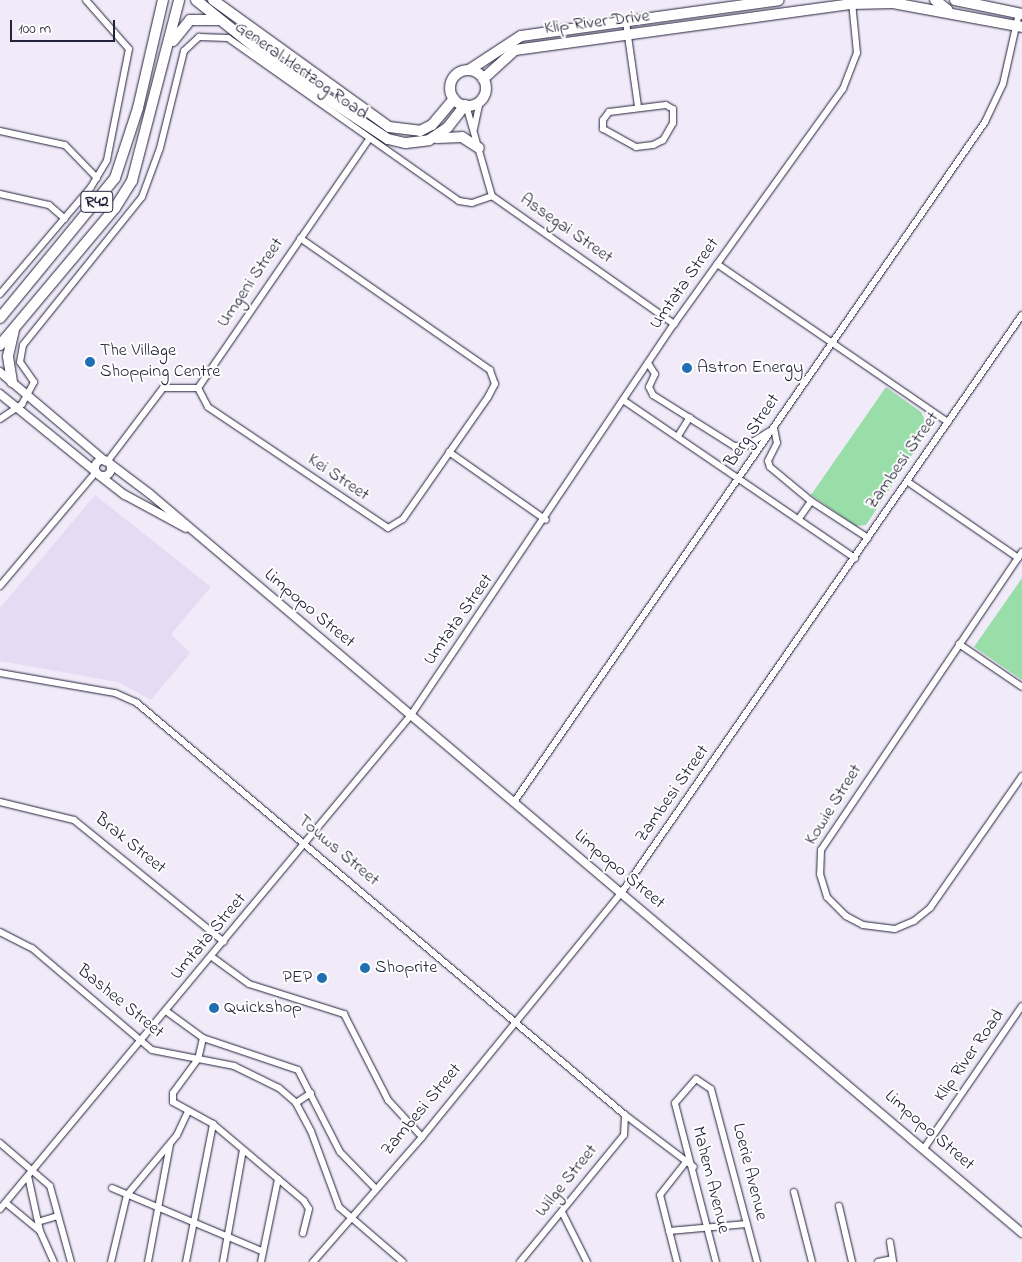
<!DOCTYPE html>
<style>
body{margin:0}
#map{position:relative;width:1022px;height:1262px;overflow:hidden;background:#f1eaf8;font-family:"Indie Flower",sans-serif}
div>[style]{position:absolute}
.built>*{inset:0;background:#e7dbf4}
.green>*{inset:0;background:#99dda8}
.roads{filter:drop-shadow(0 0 1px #22223b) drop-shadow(0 0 1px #22223b)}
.minor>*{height:6px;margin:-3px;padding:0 3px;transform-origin:3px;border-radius:3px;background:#fff}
.tertiary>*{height:8px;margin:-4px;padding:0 4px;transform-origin:4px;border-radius:4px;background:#fff}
.tertiary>.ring{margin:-4px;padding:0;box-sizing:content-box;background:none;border:8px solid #fff;border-radius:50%}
.primary>*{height:10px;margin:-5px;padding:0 5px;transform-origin:5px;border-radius:5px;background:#fff}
.primary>.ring{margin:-5px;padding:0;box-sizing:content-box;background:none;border:10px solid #fff;border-radius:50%}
.dots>*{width:14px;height:14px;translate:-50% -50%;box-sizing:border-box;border:2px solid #fff;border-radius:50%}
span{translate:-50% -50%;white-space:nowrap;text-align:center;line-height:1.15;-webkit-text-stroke:4px #fff;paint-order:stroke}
.shield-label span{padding:1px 4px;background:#fff;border:1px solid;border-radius:4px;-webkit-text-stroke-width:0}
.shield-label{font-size:16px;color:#22223b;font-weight:700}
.street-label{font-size:18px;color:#22223b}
.poi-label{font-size:18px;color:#22223b}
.left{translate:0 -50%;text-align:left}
.right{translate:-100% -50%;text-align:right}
.scale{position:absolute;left:10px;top:20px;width:105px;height:22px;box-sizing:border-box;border:2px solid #22223b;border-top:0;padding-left:6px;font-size:15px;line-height:18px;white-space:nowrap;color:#22223b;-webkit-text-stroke:4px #fff;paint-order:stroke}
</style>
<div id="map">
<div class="built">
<div style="clip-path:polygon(95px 495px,211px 587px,171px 634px,190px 653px,151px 700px,118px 682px,0 661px,0 608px)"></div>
</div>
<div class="green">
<div style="clip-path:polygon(886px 387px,921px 412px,929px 429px,866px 525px,856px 526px,811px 495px)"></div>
<div style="clip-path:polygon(1022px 578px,1022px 680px,974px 647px)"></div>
</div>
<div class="roads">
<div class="minor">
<div style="left:626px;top:22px;width:85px;rotate:81.9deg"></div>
<div style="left:466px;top:105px;width:95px;rotate:74.1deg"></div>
<div style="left:492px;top:196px;width:223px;rotate:35.1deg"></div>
<div style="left:666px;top:105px;width:8px;rotate:30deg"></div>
<div style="left:673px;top:109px;width:14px;rotate:90deg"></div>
<div style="left:673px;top:123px;width:20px;rotate:120deg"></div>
<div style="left:663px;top:140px;width:11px;rotate:153deg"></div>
<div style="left:653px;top:145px;width:17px;rotate:173deg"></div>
<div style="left:636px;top:147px;width:38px;rotate:-151deg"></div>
<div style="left:603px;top:129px;width:9px;rotate:-90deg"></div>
<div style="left:603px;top:120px;width:10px;rotate:-53deg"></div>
<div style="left:609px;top:112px;width:57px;rotate:-7deg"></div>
<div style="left:474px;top:129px;width:29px;rotate:-78deg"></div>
<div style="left:0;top:131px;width:66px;rotate:12.2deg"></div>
<div style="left:65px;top:145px;width:46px;rotate:45.9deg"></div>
<div style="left:0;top:194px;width:50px;rotate:12.7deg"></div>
<div style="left:49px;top:205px;width:21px;rotate:41deg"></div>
<div style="left:717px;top:264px;width:280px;rotate:34.4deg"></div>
<div style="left:0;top:294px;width:140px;rotate:-49.6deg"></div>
<div style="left:91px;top:187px;width:31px;rotate:-59deg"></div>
<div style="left:107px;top:160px;width:113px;rotate:-78.8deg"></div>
<div style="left:129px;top:49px;width:65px;rotate:-131.3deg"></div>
<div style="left:648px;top:363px;width:13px;rotate:58deg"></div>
<div style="left:655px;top:374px;width:14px;rotate:115deg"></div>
<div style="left:649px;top:387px;width:9px;rotate:63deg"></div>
<div style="left:653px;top:395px;width:96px;rotate:32.2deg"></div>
<div style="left:734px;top:446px;width:12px"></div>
<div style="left:746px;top:446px;width:28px;rotate:-32deg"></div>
<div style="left:198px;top:388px;width:21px;rotate:62deg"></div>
<div style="left:208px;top:407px;width:217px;rotate:33.9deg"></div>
<div style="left:388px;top:528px;width:17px;rotate:-31deg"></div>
<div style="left:403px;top:519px;width:149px;rotate:-55.1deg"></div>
<div style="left:488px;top:397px;width:15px;rotate:-62deg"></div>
<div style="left:495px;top:384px;width:15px;rotate:-110deg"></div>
<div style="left:490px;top:370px;width:231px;rotate:-145.2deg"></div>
<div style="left:623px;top:400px;width:281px;rotate:34.3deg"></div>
<div style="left:0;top:419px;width:27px;rotate:-34deg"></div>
<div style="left:22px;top:404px;width:25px;rotate:-61deg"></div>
<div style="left:34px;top:382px;width:24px;rotate:-125deg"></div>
<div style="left:20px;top:362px;width:17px;rotate:-80deg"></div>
<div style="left:23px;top:345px;width:190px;rotate:-51.2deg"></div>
<div style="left:142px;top:197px;width:52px;rotate:-69.8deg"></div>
<div style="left:160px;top:148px;width:100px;rotate:-76.1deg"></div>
<div style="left:184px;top:51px;width:21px;rotate:-43deg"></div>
<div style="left:199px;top:37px;width:29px;rotate:2deg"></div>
<div style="left:228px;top:38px;width:283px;rotate:35.2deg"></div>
<div style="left:459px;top:201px;width:13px;rotate:9deg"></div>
<div style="left:472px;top:203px;width:21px;rotate:-19deg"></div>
<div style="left:774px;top:428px;width:15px;rotate:79deg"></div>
<div style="left:777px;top:443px;width:20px;rotate:117deg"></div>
<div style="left:768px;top:461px;width:6px;rotate:72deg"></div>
<div style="left:770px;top:467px;width:53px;rotate:39.7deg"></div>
<div style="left:811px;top:501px;width:68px;rotate:33deg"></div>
<div style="left:678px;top:436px;width:22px;rotate:-58deg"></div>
<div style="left:449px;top:452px;width:118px;rotate:35deg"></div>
<div style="left:107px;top:462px;width:93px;rotate:-52.9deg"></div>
<div style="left:163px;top:388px;width:35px"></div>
<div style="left:198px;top:388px;width:302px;rotate:-55.5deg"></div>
<div style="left:908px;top:482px;width:134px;rotate:34.6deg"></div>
<div style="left:800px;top:517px;width:19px;rotate:-55deg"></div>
<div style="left:1022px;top:552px;width:359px;rotate:124deg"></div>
<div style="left:821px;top:850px;width:24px;rotate:92deg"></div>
<div style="left:820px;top:874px;width:24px;rotate:73deg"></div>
<div style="left:827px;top:897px;width:27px;rotate:45deg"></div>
<div style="left:846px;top:916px;width:19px;rotate:28deg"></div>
<div style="left:863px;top:925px;width:32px;rotate:7deg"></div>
<div style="left:895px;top:929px;width:21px;rotate:-23deg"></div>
<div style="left:914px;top:921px;width:21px;rotate:-39deg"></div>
<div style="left:930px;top:908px;width:161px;rotate:-55.1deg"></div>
<div style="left:0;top:586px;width:149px;rotate:-49.9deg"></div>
<div style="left:959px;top:644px;width:76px;rotate:34.3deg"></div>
<div style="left:0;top:673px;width:117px;rotate:9.9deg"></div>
<div style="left:115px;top:693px;width:24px;rotate:24deg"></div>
<div style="left:137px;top:703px;width:639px;rotate:40.17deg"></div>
<div style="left:625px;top:1115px;width:86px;rotate:37deg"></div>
<div style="left:0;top:802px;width:76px;rotate:13.7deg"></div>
<div style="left:74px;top:820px;width:193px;rotate:39.1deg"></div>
<div style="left:514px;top:802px;width:827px;rotate:-55.29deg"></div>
<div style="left:985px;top:122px;width:42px;rotate:-64.7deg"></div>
<div style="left:1003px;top:84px;width:73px;rotate:-77.3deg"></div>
<div style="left:0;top:932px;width:36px;rotate:27deg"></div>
<div style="left:32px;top:948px;width:157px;rotate:40.4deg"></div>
<div style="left:152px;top:1050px;width:84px;rotate:11deg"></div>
<div style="left:234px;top:1066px;width:50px;rotate:26.1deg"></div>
<div style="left:279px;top:1088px;width:23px;rotate:41deg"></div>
<div style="left:296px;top:1103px;width:32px;rotate:62deg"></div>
<div style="left:311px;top:1131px;width:81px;rotate:69.8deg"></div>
<div style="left:339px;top:1207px;width:84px;rotate:40.7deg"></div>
<div style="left:212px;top:957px;width:46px;rotate:36.1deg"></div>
<div style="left:249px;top:984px;width:100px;rotate:17.5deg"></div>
<div style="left:344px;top:1014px;width:97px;rotate:62.9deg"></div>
<div style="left:388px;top:1100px;width:50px;rotate:47.4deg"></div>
<div style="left:166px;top:1011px;width:46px;rotate:36.1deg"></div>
<div style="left:203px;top:1038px;width:100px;rotate:18.6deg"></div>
<div style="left:298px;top:1070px;width:92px;rotate:62.9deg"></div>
<div style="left:340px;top:1152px;width:50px;rotate:45.8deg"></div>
<div style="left:203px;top:1038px;width:22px;rotate:103deg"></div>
<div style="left:198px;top:1059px;width:42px;rotate:126.3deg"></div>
<div style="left:173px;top:1093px;width:9px;rotate:90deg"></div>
<div style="left:173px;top:1102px;width:46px;rotate:28.8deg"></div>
<div style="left:213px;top:1124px;width:119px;rotate:40.2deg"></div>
<div style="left:304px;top:1201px;width:9px;rotate:58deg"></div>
<div style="left:309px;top:1209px;width:25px;rotate:104deg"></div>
<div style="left:296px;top:1103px;width:18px;rotate:-34deg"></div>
<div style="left:0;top:1143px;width:66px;rotate:40.7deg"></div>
<div style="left:50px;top:1186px;width:79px;rotate:74.6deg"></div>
<div style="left:925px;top:1147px;width:171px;rotate:-55.5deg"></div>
<div style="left:28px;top:1176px;width:56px;rotate:77.7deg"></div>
<div style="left:40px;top:1231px;width:34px;rotate:66deg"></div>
<div style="left:112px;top:1188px;width:163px;rotate:22.8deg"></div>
<div style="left:794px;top:1192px;width:72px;rotate:75.6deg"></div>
<div style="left:6px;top:1203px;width:44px;rotate:39.5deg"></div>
<div style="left:839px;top:1206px;width:57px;rotate:76.9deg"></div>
<div style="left:0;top:1209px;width:643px;rotate:-50.24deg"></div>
<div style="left:411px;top:715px;width:471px;rotate:-56.1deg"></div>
<div style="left:674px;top:324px;width:289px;rotate:-54.3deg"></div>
<div style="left:843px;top:89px;width:39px;rotate:-69deg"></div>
<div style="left:857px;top:53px;width:51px;rotate:-95.6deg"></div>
<div style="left:562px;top:1212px;width:56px;rotate:63.4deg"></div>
<div style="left:41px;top:1221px;width:17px;rotate:-17deg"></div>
<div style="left:669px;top:1231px;width:78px;rotate:-5.1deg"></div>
<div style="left:890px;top:1242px;width:20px;rotate:81deg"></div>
<div style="left:111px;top:1262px;width:69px;rotate:-76.6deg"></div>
<div style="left:127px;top:1195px;width:78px;rotate:-50.2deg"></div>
<div style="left:177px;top:1135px;width:26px;rotate:-65deg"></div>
<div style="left:148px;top:1262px;width:120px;rotate:-79.4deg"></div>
<div style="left:186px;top:1262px;width:141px;rotate:-78.9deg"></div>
<div style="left:223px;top:1262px;width:114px;rotate:-79.9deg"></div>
<div style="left:261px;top:1262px;width:85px;rotate:-78.4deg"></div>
<div style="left:313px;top:1262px;width:166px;rotate:-48.9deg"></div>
<div style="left:422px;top:1137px;width:316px;rotate:-50.8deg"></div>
<div style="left:622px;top:892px;width:702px;rotate:-55.27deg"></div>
<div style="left:520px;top:1262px;width:164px;rotate:-50.7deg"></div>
<div style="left:624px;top:1135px;width:20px;rotate:-87deg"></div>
<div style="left:677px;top:1262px;width:69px;rotate:-104.2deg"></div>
<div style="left:660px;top:1195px;width:42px;rotate:-51.8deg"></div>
<div style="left:716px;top:1262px;width:164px;rotate:-104.5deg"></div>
<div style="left:675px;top:1103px;width:32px;rotate:-49deg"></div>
<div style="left:696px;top:1079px;width:18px;rotate:34deg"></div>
<div style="left:711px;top:1089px;width:179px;rotate:75.1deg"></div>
<div style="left:878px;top:1262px;width:14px;rotate:-12deg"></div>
</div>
<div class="tertiary">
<div style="left:0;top:372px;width:138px;rotate:40.3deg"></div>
<div style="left:0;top:394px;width:124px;rotate:39.1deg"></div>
<div class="ring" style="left:95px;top:460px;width:8px;height:8px"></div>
<div style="left:109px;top:463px;width:51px;rotate:37.1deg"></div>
<div style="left:150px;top:494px;width:1143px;rotate:40.28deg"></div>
<div style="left:99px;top:475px;width:33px;rotate:38deg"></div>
<div style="left:125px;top:495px;width:69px;rotate:28.4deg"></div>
</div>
<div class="primary">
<div style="left:196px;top:0;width:105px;rotate:38.8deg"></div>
<div style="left:278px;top:66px;width:132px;rotate:33.6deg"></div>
<div style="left:388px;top:139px;width:18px;rotate:13deg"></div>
<div style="left:406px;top:143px;width:23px;rotate:-7deg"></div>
<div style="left:429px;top:140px;width:23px;rotate:-34deg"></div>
<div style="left:448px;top:127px;width:28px;rotate:-52deg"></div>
<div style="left:213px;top:0;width:217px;rotate:35.8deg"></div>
<div style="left:389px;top:127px;width:31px;rotate:7deg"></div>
<div style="left:420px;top:131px;width:13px;rotate:-27deg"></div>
<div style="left:432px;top:125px;width:34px;rotate:-50deg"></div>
<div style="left:935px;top:0;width:16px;rotate:38deg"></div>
<div style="left:955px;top:0;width:68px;rotate:11.8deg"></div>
<div style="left:173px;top:41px;width:27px;rotate:-51deg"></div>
<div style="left:190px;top:20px;width:30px"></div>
<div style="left:469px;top:70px;width:62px;rotate:-33.2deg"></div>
<div style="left:521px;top:36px;width:260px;rotate:-7.9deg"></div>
<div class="ring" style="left:450px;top:70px;width:26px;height:26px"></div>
<div style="left:483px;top:79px;width:43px;rotate:-42.2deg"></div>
<div style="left:515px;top:50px;width:340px;rotate:-7.8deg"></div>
<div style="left:852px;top:4px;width:41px;rotate:-1.4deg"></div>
<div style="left:893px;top:3px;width:131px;rotate:10.5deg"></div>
<div style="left:437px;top:138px;width:25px;rotate:-2deg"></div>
<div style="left:462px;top:137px;width:20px;rotate:33deg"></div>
<div style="left:0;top:318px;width:181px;rotate:-50.6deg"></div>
<div style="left:115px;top:178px;width:74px;rotate:-71.8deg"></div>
<div style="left:138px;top:108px;width:111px;rotate:-77deg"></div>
<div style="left:0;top:345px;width:179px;rotate:-50deg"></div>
<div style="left:115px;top:208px;width:32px;rotate:-58deg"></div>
<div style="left:132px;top:181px;width:187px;rotate:-75.4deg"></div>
<div style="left:12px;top:382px;width:26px;rotate:-99deg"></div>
<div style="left:8px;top:356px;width:26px;rotate:-77deg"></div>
</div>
</div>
<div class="dots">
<div style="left:90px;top:362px;background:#1f6fb2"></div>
<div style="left:687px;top:368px;background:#1f6fb2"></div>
<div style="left:365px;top:968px;background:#1f6fb2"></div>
<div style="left:322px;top:978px;background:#1f6fb2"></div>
<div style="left:214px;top:1008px;background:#1f6fb2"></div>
</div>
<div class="shield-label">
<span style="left:97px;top:202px">R42</span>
</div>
<div class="street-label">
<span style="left:597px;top:23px;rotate:-7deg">Klip River Drive</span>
<span style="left:301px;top:71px;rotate:35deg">General Hertzog Road</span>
<span style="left:566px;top:229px;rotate:35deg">Assegai Street</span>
<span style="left:251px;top:283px;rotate:-56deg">Umgeni Street</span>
<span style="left:685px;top:284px;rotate:-55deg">Umtata Street</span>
<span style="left:753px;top:431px;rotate:-56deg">Berg Street</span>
<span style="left:903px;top:461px;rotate:-55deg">Zambesi Street</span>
<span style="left:338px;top:478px;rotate:34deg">Kei Street</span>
<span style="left:309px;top:609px;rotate:40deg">Limpopo Street</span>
<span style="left:459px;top:620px;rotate:-55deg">Umtata Street</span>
<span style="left:673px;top:794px;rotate:-55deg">Zambesi Street</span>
<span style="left:834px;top:805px;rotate:-58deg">Kowie Street</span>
<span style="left:130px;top:844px;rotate:39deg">Brak Street</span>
<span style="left:338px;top:851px;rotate:40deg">Touws Street</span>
<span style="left:619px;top:870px;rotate:40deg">Limpopo Street</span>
<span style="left:209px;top:937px;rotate:-50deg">Umtata Street</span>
<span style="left:120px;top:1002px;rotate:39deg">Bashee Street</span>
<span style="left:970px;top:1056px;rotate:-55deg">Klip River Road</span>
<span style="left:422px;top:1110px;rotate:-50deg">Zambesi Street</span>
<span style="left:929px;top:1131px;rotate:41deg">Limpopo Street</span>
<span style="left:749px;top:1172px;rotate:76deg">Loerie Avenue</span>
<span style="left:710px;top:1180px;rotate:76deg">Mahem Avenue</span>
<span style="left:567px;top:1181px;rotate:-51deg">Wilge Street</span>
</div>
<div class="poi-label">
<span class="left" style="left:100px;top:362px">The Village<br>Shopping Centre</span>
<span class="left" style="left:697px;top:368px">Astron Energy</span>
<span class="left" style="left:375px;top:968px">Shoprite</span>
<span class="right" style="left:312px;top:978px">PEP</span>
<span class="left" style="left:224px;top:1008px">Quickshop</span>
</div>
<div class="scale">100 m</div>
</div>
